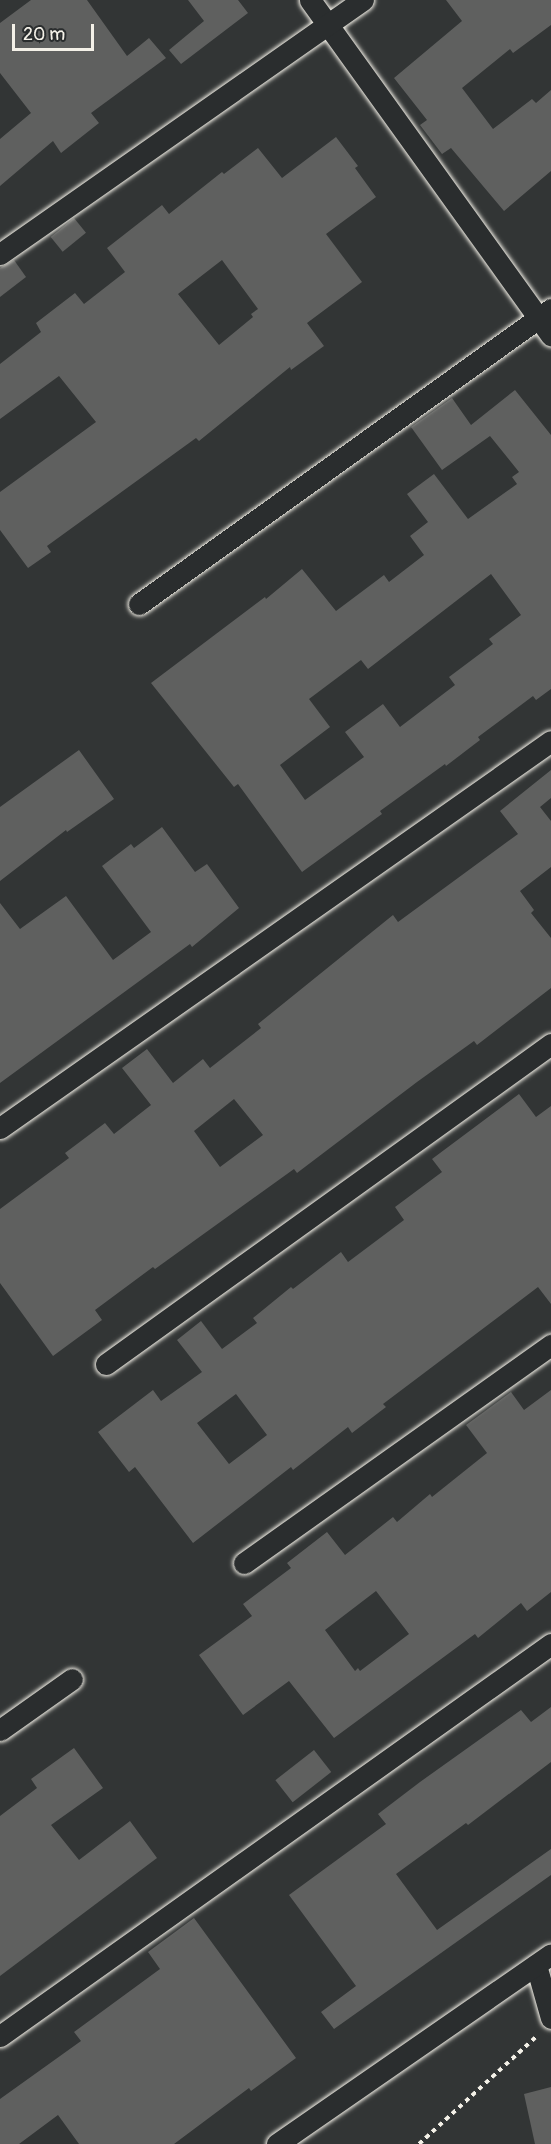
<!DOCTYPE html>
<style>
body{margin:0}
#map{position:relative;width:551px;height:2144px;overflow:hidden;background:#323535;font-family:Pangolin,sans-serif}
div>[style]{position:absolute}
.building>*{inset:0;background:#5f605f;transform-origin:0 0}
.path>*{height:4px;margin-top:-2px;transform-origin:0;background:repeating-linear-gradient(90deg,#f4f1e8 0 4.5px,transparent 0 9px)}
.roads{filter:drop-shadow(0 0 2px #f4f1e8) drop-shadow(0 0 2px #f4f1e8)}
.street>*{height:21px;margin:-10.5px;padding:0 10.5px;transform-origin:10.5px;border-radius:10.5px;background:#2a2d2e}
span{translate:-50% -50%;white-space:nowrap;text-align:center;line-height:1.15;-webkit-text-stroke:5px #2a2d2e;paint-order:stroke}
.scale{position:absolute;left:12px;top:24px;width:82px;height:27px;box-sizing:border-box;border:3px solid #f4f1e8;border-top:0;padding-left:8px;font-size:18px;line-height:21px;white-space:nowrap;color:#f4f1e8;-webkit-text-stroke:4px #2a2d2e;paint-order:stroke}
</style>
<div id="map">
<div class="building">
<div style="clip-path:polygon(31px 0,87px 0,127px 56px,149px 38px,166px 58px,91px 113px,99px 123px,61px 153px,53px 141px,0 186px,0 139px,31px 113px,0 73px,0 23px)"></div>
<div style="clip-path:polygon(188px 0,238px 0,248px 13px,181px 64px,169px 50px,204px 21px)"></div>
<div style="clip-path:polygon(446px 0,551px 0,551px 25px,513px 53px,510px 49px,462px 88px,493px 129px,532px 99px,536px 103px,551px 90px,551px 171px,504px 211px,451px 148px,442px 154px,420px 125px,427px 120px,394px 78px,462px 21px)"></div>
<div style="clip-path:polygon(evenodd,336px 137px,358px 166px,355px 168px,376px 197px,326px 234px,362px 282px,307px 323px,324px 346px,291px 370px,290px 367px,199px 441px,196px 438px,47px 546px,51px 552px,28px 568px,0 530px,0 492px,96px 422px,59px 376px,0 419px,0 364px,41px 332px,36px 323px,75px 293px,84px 304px,125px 272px,107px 248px,162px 205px,169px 214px,222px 172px,224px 174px,258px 148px,282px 178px,336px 137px,222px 260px,258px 309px,251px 314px,253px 317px,219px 345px,178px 294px,222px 260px)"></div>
<div style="left:74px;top:218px;width:19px;height:30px;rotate:51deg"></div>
<div style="clip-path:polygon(14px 260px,26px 277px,0 297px,0 268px)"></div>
<div style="clip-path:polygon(evenodd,515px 390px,551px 435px,551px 689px,536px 700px,533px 696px,478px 737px,480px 740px,446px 766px,445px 764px,380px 811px,382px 814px,302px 872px,238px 784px,234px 787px,151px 683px,265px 597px,266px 599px,302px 569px,336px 611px,384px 575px,389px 582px,424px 555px,410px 536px,428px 522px,407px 494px,434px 474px,468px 519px,517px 484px,512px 477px,519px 472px,490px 436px,442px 470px,411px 427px,452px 398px,471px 425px,515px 390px,491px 574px,521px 615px,489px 639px,493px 644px,449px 677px,455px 685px,400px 727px,383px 704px,345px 732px,364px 757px,305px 800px,280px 765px,330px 727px,309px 699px,361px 660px,368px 669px,491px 574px)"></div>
<div style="clip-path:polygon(79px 750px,114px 799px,67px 832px,66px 830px,0 881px,0 807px)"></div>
<div style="clip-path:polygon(evenodd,551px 770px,551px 798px,540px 807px,551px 821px,551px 867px,520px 891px,534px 910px,531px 913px,551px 938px,551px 988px,477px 1045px,474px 1041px,417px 1082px,297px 1173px,294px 1169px,155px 1269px,153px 1267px,95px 1310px,102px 1320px,53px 1356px,0 1283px,0 1209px,69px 1158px,65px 1153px,105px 1123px,114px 1134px,151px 1105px,122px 1068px,147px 1049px,173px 1083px,203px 1059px,210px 1068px,261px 1028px,258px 1024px,393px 915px,398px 922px,518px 834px,500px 811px,551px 770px,234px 1099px,263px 1135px,220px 1167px,194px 1131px,234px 1099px)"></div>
<div style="clip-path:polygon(162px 827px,195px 872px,207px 864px,239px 908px,192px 947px,190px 944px,0 1083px,0 903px,20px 929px,66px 896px,113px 960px,151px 932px,102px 866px,131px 844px,134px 848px)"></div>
<div style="clip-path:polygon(evenodd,519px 1094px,536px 1117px,551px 1106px,551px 1304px,538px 1287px,383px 1404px,386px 1407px,352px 1433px,348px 1427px,293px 1470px,291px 1467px,193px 1543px,135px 1467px,129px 1472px,98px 1432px,153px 1390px,161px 1401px,202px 1372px,177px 1340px,201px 1321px,222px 1349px,257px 1323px,253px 1318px,291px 1287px,293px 1289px,341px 1252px,348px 1262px,404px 1220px,395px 1207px,442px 1172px,432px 1159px,519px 1094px,236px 1394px,267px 1435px,229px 1464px,197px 1423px,236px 1394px)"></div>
<div style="clip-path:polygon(evenodd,551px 1390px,551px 1592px,527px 1611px,521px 1603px,478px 1638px,475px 1634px,334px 1738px,289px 1681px,243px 1715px,199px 1655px,252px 1616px,243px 1604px,291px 1568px,287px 1563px,327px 1532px,345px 1555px,393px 1517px,397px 1522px,430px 1494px,432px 1497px,487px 1453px,466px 1425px,511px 1392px,524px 1410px,551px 1390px,376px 1591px,409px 1634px,360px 1671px,358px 1668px,355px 1671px,325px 1630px,376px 1591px)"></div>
<div style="clip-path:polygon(551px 1707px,551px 1762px,468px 1825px,466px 1823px,396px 1874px,437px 1930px,551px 1849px,551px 1875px,334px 2029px,321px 2012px,356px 1986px,289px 1895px,386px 1824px,378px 1814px,420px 1782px,521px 1710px,531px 1722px)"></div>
<div style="clip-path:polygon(74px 1748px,103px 1788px,51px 1825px,79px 1860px,130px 1821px,157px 1858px,0 1976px,0 1816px,37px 1788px,31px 1779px)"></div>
<div style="left:314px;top:1750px;width:28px;height:49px;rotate:52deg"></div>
<div style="clip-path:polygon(194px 1918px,296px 2058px,251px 2091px,249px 2088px,174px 2144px,79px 2144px,58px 2115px,19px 2144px,0 2144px,0 2099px,81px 2041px,74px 2032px,160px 1969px,148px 1952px)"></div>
<div style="clip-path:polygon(551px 2087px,551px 2144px,535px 2144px,524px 2094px)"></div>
</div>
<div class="path">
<div style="left:419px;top:2144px;width:160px;rotate:-42.5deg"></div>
</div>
<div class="roads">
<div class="street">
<div style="left:310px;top:0;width:413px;rotate:54.3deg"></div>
<div style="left:0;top:254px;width:443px;rotate:-35deg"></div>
<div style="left:139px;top:604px;width:507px;rotate:-35.6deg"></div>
<div style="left:0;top:1128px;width:673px;rotate:-35.08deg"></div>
<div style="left:106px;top:1364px;width:548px;rotate:-35.72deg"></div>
<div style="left:244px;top:1563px;width:377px;rotate:-35.4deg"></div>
<div style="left:0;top:1730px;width:88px;rotate:-35.3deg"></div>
<div style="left:536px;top:1965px;width:55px;rotate:74.2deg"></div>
<div style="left:0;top:2036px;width:676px;rotate:-35.43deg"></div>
<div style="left:277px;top:2144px;width:333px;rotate:-34.7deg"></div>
</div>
</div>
<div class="scale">20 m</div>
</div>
